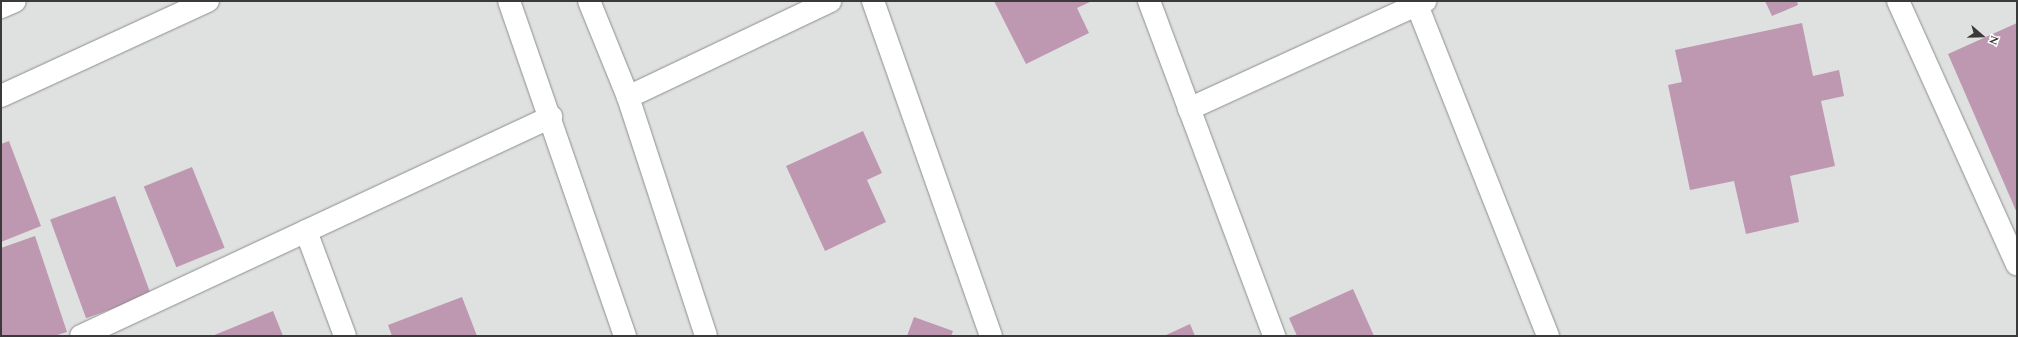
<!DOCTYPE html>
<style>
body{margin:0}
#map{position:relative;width:2018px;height:337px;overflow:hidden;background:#dfe0e0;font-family:Spectral,serif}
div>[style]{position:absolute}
.building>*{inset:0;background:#be98b0;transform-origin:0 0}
.roads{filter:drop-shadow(0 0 1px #8d8e8e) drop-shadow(0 0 1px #8d8e8e)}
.minor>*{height:22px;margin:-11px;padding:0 11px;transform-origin:11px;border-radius:11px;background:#fff}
span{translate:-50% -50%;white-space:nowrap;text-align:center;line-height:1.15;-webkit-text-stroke:3.5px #fff;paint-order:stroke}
.frame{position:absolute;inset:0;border:2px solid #3a3a3b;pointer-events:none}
.north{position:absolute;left:1962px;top:16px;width:40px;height:40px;-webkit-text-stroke:3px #fff;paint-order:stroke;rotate:110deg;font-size:11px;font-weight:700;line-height:16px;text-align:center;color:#3a3a3b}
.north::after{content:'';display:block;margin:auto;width:14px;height:18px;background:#3a3a3b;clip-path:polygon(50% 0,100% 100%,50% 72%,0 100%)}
</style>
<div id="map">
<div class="building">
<div style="clip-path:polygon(994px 1px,1092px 1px,1077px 8px,1089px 33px,1026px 64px)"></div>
<div style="clip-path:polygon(1765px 1px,1797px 1px,1798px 5px,1772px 16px)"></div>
<div style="clip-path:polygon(1802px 23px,1813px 76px,1839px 70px,1844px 96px,1821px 101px,1835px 166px,1790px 176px,1799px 222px,1746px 234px,1734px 181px,1690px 190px,1668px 85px,1682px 82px,1675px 50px)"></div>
<div style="clip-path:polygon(2017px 23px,2017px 213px,1948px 54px)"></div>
<div style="clip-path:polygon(863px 131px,882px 173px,867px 180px,886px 222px,825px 251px,786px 166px)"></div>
<div style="clip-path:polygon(9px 141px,41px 226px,1px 242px,1px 144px)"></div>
<div style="left:192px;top:167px;width:87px;height:52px;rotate:68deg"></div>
<div style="left:115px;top:196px;width:105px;height:69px;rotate:70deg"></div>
<div style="clip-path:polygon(35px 236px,67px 332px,54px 336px,1px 336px,1px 248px)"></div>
<div style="clip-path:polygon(1353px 289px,1374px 336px,1297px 336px,1289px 318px)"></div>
<div style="clip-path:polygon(462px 297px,477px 336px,392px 336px,388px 325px)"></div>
<div style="clip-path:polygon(273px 311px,283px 336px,212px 336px)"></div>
<div style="clip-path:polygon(914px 317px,953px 331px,951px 336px,907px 336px)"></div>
<div style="clip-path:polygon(1190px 324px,1195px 336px,1164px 336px)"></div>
</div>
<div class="roads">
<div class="minor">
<div style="left:509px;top:1px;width:355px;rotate:70.9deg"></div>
<div style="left:589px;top:1px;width:104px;rotate:67.9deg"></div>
<div style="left:628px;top:97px;width:251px;rotate:71.9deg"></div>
<div style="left:873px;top:1px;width:355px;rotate:70.6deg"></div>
<div style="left:1149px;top:1px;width:358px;rotate:69.5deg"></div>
<div style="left:1898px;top:1px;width:289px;rotate:65.7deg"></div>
<div style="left:1417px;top:5px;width:356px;rotate:68.4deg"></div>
<div style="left:1px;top:7px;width:15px;rotate:-23deg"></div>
<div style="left:1px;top:96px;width:228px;rotate:-24.7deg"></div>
<div style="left:628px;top:97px;width:224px;rotate:-25.4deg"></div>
<div style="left:1189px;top:109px;width:260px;rotate:-24.6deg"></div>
<div style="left:306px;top:231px;width:112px;rotate:69.6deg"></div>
<div style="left:81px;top:336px;width:519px;rotate:-24.98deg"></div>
</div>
</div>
<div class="frame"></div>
<div class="north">N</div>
</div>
